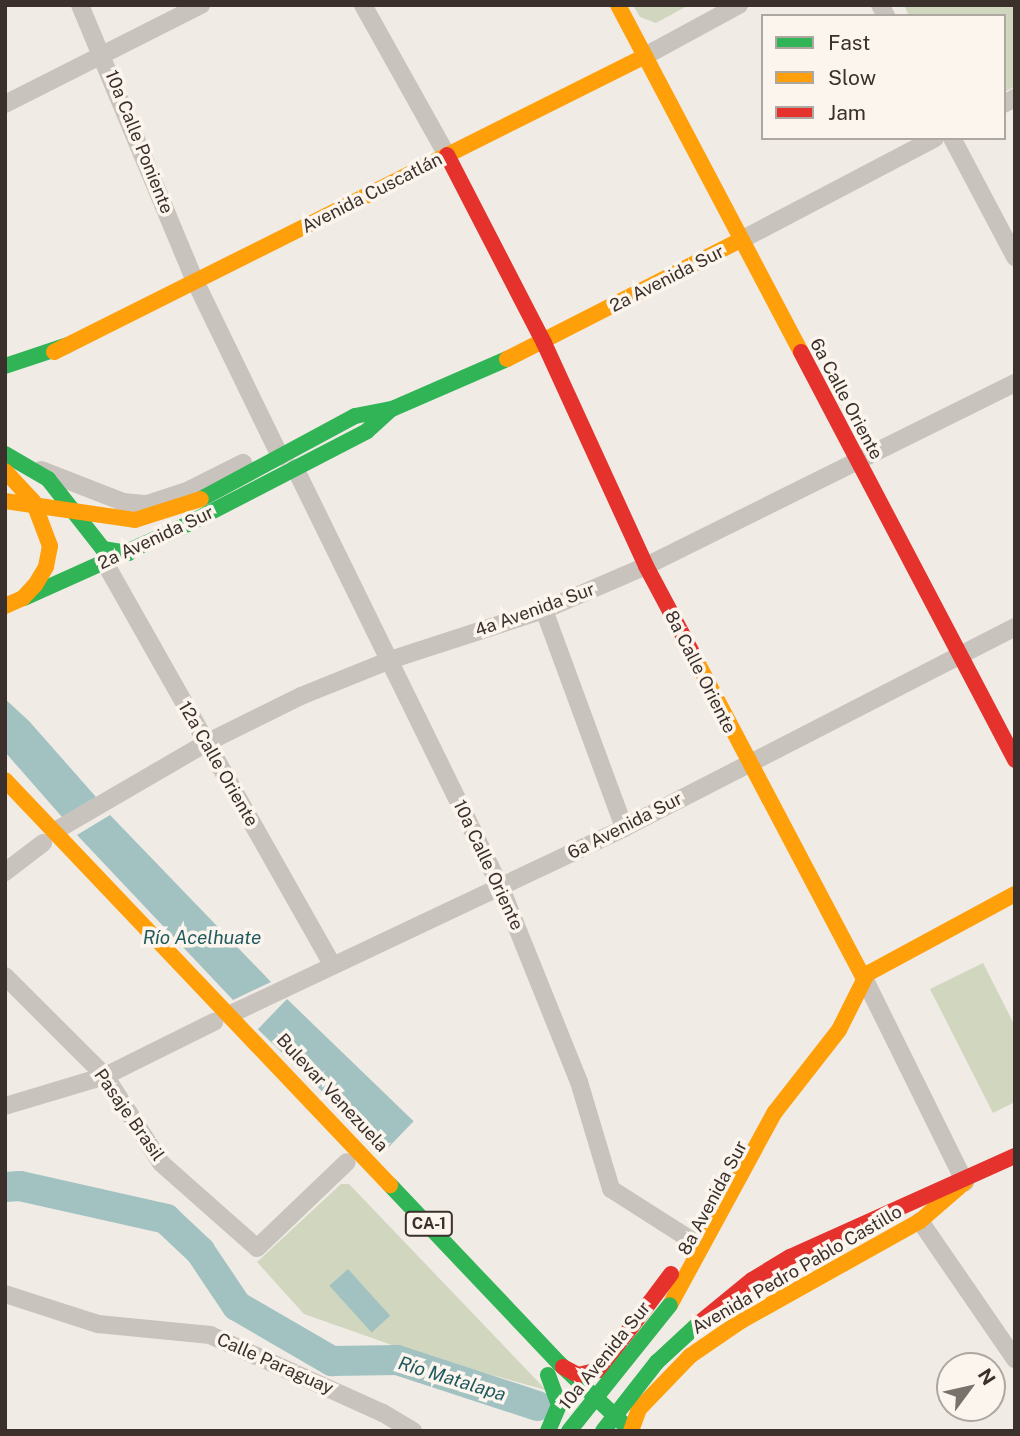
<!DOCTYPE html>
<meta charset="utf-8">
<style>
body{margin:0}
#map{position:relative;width:1020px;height:1436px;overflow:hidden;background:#f0ebe5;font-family:"Public Sans",sans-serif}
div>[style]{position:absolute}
.green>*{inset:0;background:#d1d6bf}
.water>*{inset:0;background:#a1c2c1;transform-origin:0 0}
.river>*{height:30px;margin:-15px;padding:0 15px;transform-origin:15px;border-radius:15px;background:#a1c2c1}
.street>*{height:18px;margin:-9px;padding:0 9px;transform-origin:9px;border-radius:9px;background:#c9c3be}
.fast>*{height:16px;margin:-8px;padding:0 8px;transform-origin:8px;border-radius:8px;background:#30b455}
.slow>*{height:16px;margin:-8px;padding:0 8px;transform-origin:8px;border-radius:8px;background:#ff9f0a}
.jam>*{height:16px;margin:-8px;padding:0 8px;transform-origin:8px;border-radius:8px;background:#e5322d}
.fast-bridge>*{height:16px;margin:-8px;padding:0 8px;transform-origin:8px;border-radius:8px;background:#30b455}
.slow-bridge>*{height:16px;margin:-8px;padding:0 8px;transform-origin:8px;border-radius:8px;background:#ff9f0a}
span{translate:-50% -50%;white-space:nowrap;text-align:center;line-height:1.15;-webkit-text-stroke:7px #fbf5ee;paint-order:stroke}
.shield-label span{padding:2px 5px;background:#fbf5ee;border:2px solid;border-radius:5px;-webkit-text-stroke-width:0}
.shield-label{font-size:16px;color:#3b302b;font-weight:700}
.street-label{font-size:18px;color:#3b302b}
.water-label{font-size:19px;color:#1f5a5e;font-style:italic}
.frame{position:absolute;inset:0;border:7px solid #3b302b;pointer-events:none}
.legend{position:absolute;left:761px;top:14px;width:245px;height:126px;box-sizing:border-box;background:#fbf5ee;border:2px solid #aea6a0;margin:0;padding:9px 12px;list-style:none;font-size:21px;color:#3b302b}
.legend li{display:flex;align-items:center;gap:14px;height:35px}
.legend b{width:35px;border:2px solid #aea6a0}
.north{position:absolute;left:936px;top:1352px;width:70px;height:70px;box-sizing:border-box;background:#fbf5ee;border:2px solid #aea6a0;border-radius:50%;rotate:57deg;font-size:19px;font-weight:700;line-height:28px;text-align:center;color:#3b302b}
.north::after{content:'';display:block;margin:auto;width:24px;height:32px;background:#7a716c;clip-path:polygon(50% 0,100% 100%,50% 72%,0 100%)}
</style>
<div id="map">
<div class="green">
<div style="clip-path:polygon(633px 5px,689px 5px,656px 23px,640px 17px)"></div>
<div style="clip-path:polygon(904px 5px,1015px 5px,1015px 87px,1004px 92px,1004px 16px,909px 16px)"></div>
<div style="clip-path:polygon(983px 963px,1015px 1026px,1015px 1102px,993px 1113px,930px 989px)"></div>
<div style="clip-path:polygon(341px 1184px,349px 1184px,546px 1390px,426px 1357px,304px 1314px,257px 1262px)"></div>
</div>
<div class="water">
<div style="clip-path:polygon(5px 699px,29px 721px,96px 797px,62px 817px,5px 752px)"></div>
<div style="clip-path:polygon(110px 815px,271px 982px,233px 1000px,77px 835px)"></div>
<div style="left:287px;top:999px;width:176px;height:42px;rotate:44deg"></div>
<div style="left:348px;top:1269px;width:63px;height:25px;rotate:48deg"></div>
</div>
<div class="river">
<div style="left:5px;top:1187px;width:15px;rotate:-4deg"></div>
<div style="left:20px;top:1186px;width:150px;rotate:12.7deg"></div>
<div style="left:166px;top:1219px;width:47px;rotate:43.3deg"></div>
<div style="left:200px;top:1251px;width:66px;rotate:56.1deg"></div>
<div style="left:237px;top:1306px;width:110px;rotate:30.1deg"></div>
<div style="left:332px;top:1361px;width:65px;rotate:-0.9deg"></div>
<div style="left:397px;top:1360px;width:148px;rotate:18.1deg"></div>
</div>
<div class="street">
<div style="left:80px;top:5px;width:299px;rotate:67.4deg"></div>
<div style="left:195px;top:281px;width:195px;rotate:64.1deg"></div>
<div style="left:363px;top:5px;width:172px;rotate:60.8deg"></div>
<div style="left:880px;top:5px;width:13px;rotate:61deg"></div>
<div style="left:645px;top:56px;width:107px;rotate:-28.5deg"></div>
<div style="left:5px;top:104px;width:220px;rotate:-26.8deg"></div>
<div style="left:1004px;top:104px;width:13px;rotate:-29deg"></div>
<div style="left:952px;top:138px;width:135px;rotate:62.1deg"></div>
<div style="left:741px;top:240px;width:219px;rotate:-27.7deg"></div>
<div style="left:295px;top:468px;width:468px;rotate:63.9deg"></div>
<div style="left:501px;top:888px;width:209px;rotate:68.1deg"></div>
<div style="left:579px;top:1082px;width:112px;rotate:73.3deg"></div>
<div style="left:611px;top:1189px;width:95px;rotate:32.5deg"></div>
<div style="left:41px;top:470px;width:88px;rotate:21.3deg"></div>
<div style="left:123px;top:502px;width:24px;rotate:5deg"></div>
<div style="left:147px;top:504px;width:40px;rotate:-18deg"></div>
<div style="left:185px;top:492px;width:65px;rotate:-26.6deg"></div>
<div style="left:105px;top:563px;width:462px;rotate:60.5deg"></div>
<div style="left:544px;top:610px;width:232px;rotate:69.8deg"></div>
<div style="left:55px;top:831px;width:175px;rotate:-30.2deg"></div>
<div style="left:206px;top:743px;width:106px;rotate:-26.3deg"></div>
<div style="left:301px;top:696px;width:96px;rotate:-22deg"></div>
<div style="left:390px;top:660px;width:162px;rotate:-18deg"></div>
<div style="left:544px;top:610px;width:111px;rotate:-23.3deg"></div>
<div style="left:646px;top:566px;width:412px;rotate:-26.4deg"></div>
<div style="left:5px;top:872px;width:48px;rotate:-37.3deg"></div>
<div style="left:5px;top:976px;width:141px;rotate:45deg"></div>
<div style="left:105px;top:1076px;width:103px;rotate:57.2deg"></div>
<div style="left:161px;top:1163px;width:128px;rotate:41.5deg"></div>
<div style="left:257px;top:1248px;width:124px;rotate:-43.7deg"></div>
<div style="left:864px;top:978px;width:228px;rotate:63.7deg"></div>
<div style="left:231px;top:1014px;width:435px;rotate:-25.3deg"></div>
<div style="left:624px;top:828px;width:440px;rotate:-27.2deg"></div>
<div style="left:5px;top:1106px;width:104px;rotate:-16.7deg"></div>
<div style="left:105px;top:1076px;width:122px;rotate:-26.4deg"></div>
<div style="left:920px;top:1221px;width:168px;rotate:55.5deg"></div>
<div style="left:5px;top:1294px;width:98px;rotate:17.9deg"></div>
<div style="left:98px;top:1324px;width:113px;rotate:5.6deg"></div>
<div style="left:210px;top:1335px;width:190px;rotate:24.3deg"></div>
<div style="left:383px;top:1413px;width:35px;rotate:31deg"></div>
</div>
<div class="fast">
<div style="left:5px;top:366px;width:66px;rotate:-18.4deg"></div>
<div style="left:5px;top:454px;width:50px;rotate:30.2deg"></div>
<div style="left:48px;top:479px;width:89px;rotate:51.8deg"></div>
<div style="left:103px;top:549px;width:26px;rotate:9deg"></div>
<div style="left:201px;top:499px;width:175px;rotate:-28.3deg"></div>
<div style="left:355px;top:416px;width:38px;rotate:-11deg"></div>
<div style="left:392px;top:409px;width:125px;rotate:-23.5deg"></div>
<div style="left:24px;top:598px;width:173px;rotate:-24.2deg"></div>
<div style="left:182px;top:527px;width:208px;rotate:-27.4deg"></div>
<div style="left:367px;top:431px;width:30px;rotate:-42deg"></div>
<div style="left:390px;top:1185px;width:247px;rotate:46.5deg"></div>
<div style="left:560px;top:1364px;width:98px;rotate:43.3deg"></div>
<div style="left:548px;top:1375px;width:32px;rotate:70deg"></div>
<div style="left:559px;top:1405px;width:28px;rotate:113deg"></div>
</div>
<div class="slow">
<div style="left:618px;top:5px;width:392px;rotate:62.2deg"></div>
<div style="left:54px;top:352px;width:661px;rotate:-26.6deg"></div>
<div style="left:507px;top:359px;width:263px;rotate:-27deg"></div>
<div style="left:5px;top:471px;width:41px;rotate:47deg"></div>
<div style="left:33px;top:501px;width:48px;rotate:69.3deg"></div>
<div style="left:50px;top:546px;width:21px;rotate:101deg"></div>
<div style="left:46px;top:567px;width:21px;rotate:121deg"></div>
<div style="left:35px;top:585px;width:18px;rotate:133deg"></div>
<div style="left:23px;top:598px;width:20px;rotate:156deg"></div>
<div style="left:696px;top:660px;width:360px;rotate:62.2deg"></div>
<div style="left:5px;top:780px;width:559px;rotate:46.45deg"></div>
<div style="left:670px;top:1305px;width:220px;rotate:-61.5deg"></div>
<div style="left:775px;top:1112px;width:104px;rotate:-52deg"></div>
<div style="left:839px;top:1030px;width:63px;rotate:-63.4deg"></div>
<div style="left:867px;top:974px;width:168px;rotate:-28.4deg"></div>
<div style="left:631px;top:1431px;width:23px;rotate:-70deg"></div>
<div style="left:639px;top:1409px;width:74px;rotate:-46.1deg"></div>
<div style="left:690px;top:1356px;width:62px;rotate:-34.5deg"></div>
<div style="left:741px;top:1321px;width:205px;rotate:-29.2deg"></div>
<div style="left:920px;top:1221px;width:60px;rotate:-40.9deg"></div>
</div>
<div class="jam">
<div style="left:447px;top:155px;width:212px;rotate:62.7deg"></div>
<div style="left:544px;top:343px;width:245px;rotate:65.4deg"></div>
<div style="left:646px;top:566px;width:106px;rotate:62deg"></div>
<div style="left:801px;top:352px;width:461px;rotate:62.3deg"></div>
<div style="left:697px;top:1325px;width:71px;rotate:-39.3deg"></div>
<div style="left:752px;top:1280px;width:44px;rotate:-31.2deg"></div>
<div style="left:790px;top:1257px;width:247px;rotate:-24.2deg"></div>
<div style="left:563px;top:1367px;width:17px;rotate:28deg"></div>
<div style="left:578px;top:1375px;width:22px;rotate:-13deg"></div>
<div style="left:599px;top:1370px;width:120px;rotate:-53.1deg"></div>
</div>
<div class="fast-bridge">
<div style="left:569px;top:1431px;width:161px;rotate:-51.3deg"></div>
<div style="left:603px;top:1431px;width:88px;rotate:-52deg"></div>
<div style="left:657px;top:1362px;width:54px;rotate:-42.8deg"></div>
</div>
<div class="slow-bridge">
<div style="left:5px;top:501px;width:131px;rotate:8.3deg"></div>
<div style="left:135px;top:520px;width:69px;rotate:-17.7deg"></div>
</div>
<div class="shield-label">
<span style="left:429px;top:1224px">CA-1</span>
</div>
<div class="street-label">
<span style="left:139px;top:142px;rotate:68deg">10a Calle Poniente</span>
<span style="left:372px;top:193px;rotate:-27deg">Avenida Cuscatlán</span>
<span style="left:667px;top:279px;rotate:-27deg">2a Avenida Sur</span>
<span style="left:846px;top:399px;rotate:62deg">6a Calle Oriente</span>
<span style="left:156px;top:538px;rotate:-25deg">2a Avenida Sur</span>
<span style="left:535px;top:610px;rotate:-20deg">4a Avenida Sur</span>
<span style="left:700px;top:672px;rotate:63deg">8a Calle Oriente</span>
<span style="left:218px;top:764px;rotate:60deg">12a Calle Oriente</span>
<span style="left:625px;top:826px;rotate:-27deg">6a Avenida Sur</span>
<span style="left:488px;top:865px;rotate:65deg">10a Calle Oriente</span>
<span style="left:332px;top:1093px;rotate:47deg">Bulevar Venezuela</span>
<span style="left:129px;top:1115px;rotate:55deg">Pasaje Brasil</span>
<span style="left:713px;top:1198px;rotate:-62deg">8a Avenida Sur</span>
<span style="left:797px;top:1270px;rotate:-30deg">Avenida Pedro Pablo Castillo</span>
<span style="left:605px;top:1356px;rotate:-51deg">10a Avenida Sur</span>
<span style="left:275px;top:1364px;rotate:24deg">Calle Paraguay</span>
</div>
<div class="water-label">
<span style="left:202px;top:938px">Río Acelhuate</span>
<span style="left:452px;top:1379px;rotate:17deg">Río Matalapa</span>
</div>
<div class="frame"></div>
<ul class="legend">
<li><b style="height:9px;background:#30b455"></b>Fast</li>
<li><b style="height:9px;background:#ff9f0a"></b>Slow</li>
<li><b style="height:9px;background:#e5322d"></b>Jam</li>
</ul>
<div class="north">N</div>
</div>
